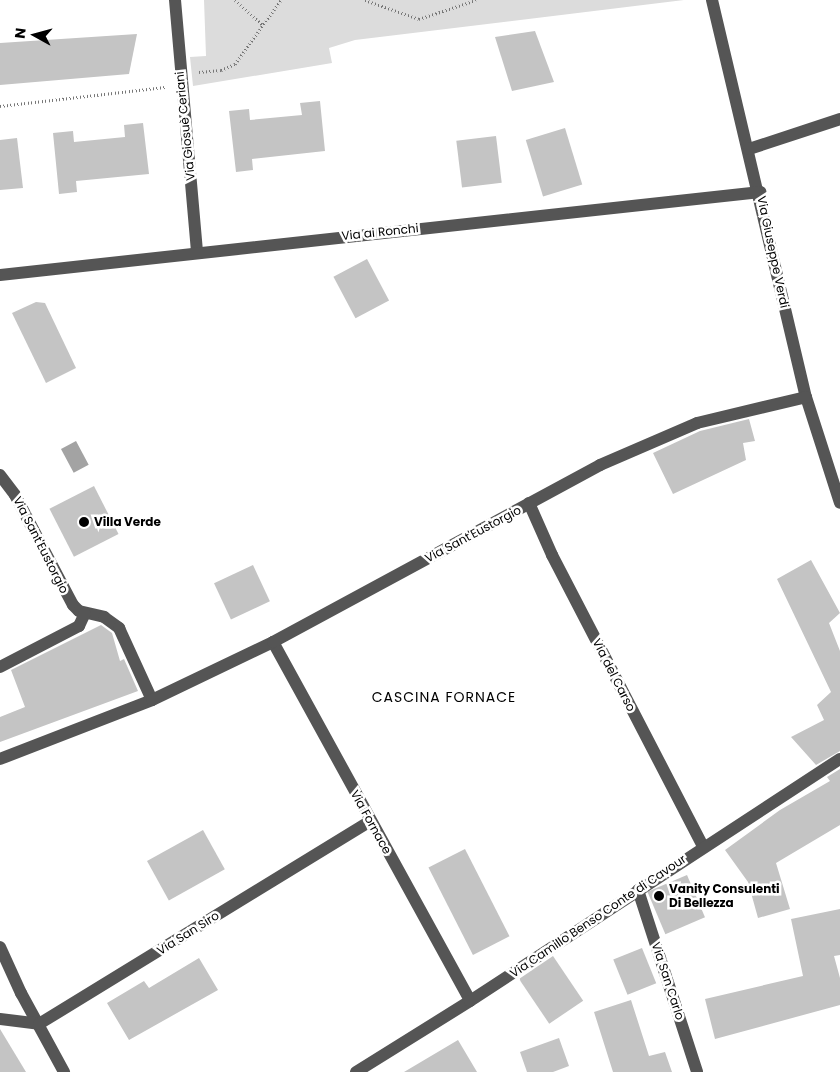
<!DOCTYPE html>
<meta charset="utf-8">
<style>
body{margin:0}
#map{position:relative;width:840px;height:1072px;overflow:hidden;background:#fff;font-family:Poppins,sans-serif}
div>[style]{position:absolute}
.green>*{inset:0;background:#dcdcdc}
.water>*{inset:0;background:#a3a3a3;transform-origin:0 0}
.building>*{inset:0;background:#c4c4c4;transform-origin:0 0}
.path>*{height:3px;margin-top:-1.5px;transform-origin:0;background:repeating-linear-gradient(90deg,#777 0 1px,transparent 0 3.5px)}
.minor>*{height:12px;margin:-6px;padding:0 6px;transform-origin:6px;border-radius:6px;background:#555}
.dots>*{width:14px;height:14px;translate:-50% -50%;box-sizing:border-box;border:2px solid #fff;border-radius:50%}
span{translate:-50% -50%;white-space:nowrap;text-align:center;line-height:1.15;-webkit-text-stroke:5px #fff;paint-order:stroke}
.street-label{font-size:12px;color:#000}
.poi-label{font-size:12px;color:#000;font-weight:700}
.left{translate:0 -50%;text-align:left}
.neighbourhood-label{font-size:14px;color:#000;letter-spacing:1px}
.north{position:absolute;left:10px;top:10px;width:50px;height:50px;-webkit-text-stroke:4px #fff;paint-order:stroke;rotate:277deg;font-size:14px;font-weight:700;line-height:20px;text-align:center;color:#000}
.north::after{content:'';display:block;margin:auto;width:18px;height:22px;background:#000;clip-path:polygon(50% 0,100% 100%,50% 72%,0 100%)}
</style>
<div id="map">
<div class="green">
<div style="clip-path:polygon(204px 0,684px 0,355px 40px,329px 48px,332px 63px,193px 86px,190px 57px,206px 56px)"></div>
</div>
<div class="water">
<div style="left:76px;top:441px;width:27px;height:17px;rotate:62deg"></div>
</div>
<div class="building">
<div style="clip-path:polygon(535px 31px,554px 82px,512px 91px,495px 37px)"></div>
<div style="clip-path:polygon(137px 34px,129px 74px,0 85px,0 43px)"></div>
<div style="clip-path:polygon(320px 101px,325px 151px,252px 159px,253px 170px,236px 172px,229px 111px,249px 109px,250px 120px,302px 115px,300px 103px)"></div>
<div style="clip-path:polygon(143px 123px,149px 174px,76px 181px,77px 192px,59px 194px,53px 133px,73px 131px,74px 142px,125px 137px,124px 125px)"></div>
<div style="left:565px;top:128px;width:59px;height:41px;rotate:73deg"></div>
<div style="left:496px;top:136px;width:47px;height:40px;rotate:83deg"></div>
<div style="clip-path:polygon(17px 138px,23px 188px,0 190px,0 140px)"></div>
<div style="left:367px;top:259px;width:47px;height:38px;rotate:62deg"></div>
<div style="clip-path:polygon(36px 302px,45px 303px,76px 368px,46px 383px,12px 313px)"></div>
<div style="clip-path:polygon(749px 419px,755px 441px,743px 443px,746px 460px,673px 494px,653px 453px,700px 431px)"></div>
<div style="left:94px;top:486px;width:54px;height:50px;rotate:63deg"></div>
<div style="clip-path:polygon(811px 560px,840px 613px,829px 623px,840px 651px,840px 751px,816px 765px,791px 737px,824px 720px,817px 705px,831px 692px,777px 579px)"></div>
<div style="left:253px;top:565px;width:40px;height:43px;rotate:65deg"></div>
<div style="clip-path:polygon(101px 625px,112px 633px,120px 661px,124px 659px,138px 691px,0 742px,0 717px,25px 707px,11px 670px)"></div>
<div style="clip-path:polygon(840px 769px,840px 825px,776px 863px,790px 909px,758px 918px,748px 882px,725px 850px,780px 810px,830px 781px,827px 777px)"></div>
<div style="left:203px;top:830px;width:45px;height:64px;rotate:61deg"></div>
<div style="left:465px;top:849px;width:98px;height:41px;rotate:63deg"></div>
<div style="left:687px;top:875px;width:46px;height:43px;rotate:67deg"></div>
<div style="clip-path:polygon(840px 909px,840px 955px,834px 956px,840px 978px,840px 1005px,715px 1039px,705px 999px,803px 976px,791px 919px)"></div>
<div style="left:642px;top:948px;width:38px;height:31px;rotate:68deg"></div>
<div style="left:553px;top:956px;width:54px;height:41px;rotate:56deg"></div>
<div style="clip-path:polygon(199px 958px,218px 990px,129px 1040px,107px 1003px,144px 981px,149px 988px)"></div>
<div style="clip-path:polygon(631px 1000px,649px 1056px,665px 1052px,672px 1072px,613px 1072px,594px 1012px)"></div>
<div style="clip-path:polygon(0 1029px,26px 1072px,0 1072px)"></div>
<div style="clip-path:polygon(559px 1038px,569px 1066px,553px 1072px,527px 1072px,520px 1052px)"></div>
<div style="clip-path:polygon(458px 1040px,477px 1072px,404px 1072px)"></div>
</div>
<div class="path">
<div style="left:235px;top:0;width:38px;rotate:42deg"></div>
<div style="left:365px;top:0;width:57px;rotate:19.4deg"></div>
<div style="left:419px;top:19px;width:60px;rotate:-18.4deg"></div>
<div style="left:199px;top:72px;width:22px;rotate:-5deg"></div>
<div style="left:221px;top:70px;width:15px;rotate:-23deg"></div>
<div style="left:235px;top:64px;width:79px;rotate:-54.3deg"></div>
<div style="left:0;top:106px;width:166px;rotate:-6.6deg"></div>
</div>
<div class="minor">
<div style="left:175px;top:0;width:252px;rotate:85deg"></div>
<div style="left:712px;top:0;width:408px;rotate:76.7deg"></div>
<div style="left:806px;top:397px;width:111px;rotate:72.2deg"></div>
<div style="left:749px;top:149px;width:96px;rotate:-18.2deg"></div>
<div style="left:0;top:275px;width:765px;rotate:-6.23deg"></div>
<div style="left:0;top:475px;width:25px;rotate:53deg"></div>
<div style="left:15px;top:495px;width:124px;rotate:62.2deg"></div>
<div style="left:73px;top:605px;width:8px;rotate:45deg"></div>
<div style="left:79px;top:611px;width:26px;rotate:13deg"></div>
<div style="left:104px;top:617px;width:19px;rotate:36deg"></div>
<div style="left:119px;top:628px;width:79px;rotate:65.4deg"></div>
<div style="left:529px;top:503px;width:57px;rotate:66.1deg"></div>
<div style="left:552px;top:555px;width:328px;rotate:62.6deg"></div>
<div style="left:273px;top:642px;width:409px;rotate:61.2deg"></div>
<div style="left:0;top:667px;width:89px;rotate:-27.4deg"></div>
<div style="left:79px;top:626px;width:14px;rotate:-65deg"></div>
<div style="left:0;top:759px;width:163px;rotate:-21.2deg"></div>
<div style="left:152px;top:700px;width:134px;rotate:-25.6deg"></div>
<div style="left:273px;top:642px;width:372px;rotate:-28.4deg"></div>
<div style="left:600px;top:465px;width:106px;rotate:-23.4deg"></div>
<div style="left:697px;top:423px;width:112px;rotate:-13.4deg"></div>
<div style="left:638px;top:890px;width:191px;rotate:72deg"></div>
<div style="left:0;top:947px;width:51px;rotate:65.5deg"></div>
<div style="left:21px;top:993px;width:90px;rotate:61.4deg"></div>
<div style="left:0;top:1019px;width:39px;rotate:7deg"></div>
<div style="left:39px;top:1024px;width:388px;rotate:-31.5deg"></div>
<div style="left:356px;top:1072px;width:134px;rotate:-31.9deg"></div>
<div style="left:470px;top:1001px;width:442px;rotate:-33.2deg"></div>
</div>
<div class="dots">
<div style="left:84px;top:522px;background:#000"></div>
<div style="left:659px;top:896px;background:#000"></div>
</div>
<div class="street-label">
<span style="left:185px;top:126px;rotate:-96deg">Via Giosuè Ceriani</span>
<span style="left:380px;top:232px;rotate:-6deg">Via ai Ronchi</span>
<span style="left:773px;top:252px;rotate:78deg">Via Giuseppe Verdi</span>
<span style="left:473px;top:534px;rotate:-28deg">Via Sant'Eustorgio</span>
<span style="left:41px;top:545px;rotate:63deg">Via Sant'Eustorgio</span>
<span style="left:614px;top:675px;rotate:63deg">Via del Carso</span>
<span style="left:371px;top:822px;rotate:61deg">Via Fornace</span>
<span style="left:598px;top:916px;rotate:-34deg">Via Camillo Benso Conte di Cavour</span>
<span style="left:188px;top:933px;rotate:-32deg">Via San Siro</span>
<span style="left:668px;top:981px;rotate:72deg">Via San Carlo</span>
</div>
<div class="poi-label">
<span class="left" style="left:94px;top:522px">Villa Verde</span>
<span class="left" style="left:669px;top:896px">Vanity Consulenti<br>Di Bellezza</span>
</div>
<div class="neighbourhood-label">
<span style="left:444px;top:697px">CASCINA FORNACE</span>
</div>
<div class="north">N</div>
</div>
